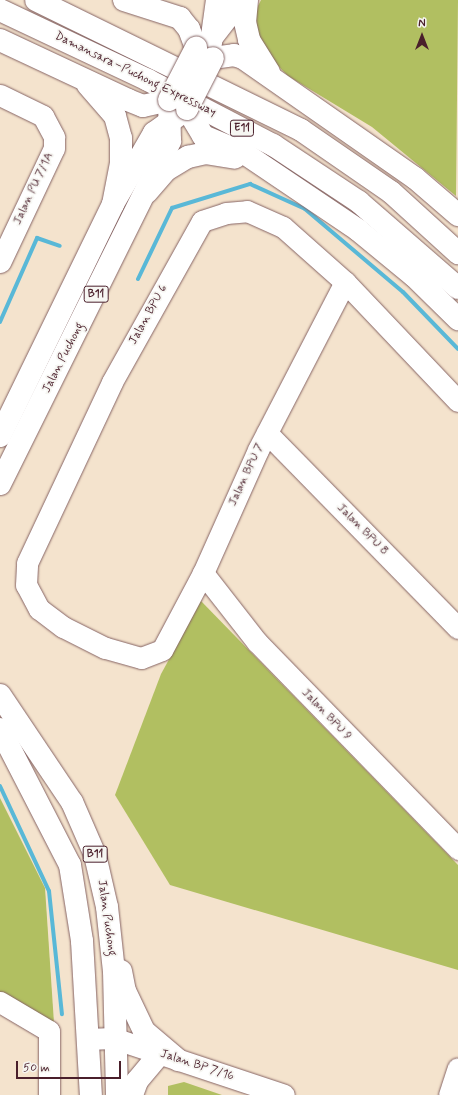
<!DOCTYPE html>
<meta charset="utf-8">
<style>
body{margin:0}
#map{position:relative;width:458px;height:1095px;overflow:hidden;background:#f4e3cd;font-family:Mynerve,sans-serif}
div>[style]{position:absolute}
.green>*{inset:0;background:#b1bf61}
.stream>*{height:4px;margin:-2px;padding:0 2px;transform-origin:2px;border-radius:2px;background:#59b8d7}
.roads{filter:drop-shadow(0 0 1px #866464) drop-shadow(0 0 1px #866464)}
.minor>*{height:21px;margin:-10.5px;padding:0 10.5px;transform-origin:10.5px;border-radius:10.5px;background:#fff}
.major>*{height:22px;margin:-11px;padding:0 11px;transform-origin:11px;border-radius:11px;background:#fff}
.highway>*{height:22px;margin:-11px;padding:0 11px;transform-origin:11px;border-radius:11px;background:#fff}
.bridges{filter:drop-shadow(0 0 1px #866464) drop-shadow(0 0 1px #866464)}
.major-bridge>*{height:22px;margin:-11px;padding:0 11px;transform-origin:11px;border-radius:11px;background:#fff}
span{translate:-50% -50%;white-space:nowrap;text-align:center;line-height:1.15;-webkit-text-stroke:3.5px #f6f6f2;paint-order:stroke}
.shield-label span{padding:1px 3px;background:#f6f6f2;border:1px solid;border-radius:3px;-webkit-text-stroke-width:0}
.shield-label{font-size:11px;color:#4a1f2b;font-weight:700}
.street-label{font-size:12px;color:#4a1f2b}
.north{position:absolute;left:402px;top:16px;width:40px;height:40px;-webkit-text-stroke:3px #f6f6f2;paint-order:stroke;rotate:0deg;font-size:11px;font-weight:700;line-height:16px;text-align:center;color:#4a1f2b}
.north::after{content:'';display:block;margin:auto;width:14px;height:18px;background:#4a1f2b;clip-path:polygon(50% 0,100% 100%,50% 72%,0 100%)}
.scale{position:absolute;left:16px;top:1061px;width:105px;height:18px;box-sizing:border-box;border:2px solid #4a1f2b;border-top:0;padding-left:5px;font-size:12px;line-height:14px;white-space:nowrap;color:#4a1f2b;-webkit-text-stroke:3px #f6f6f2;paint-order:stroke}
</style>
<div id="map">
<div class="green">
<div style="clip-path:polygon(261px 0,458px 0,456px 196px,372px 127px,288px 76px,266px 54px,255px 33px,255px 12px)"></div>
<div style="clip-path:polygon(201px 601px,458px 865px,458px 970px,170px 885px,115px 795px,161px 674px)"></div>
<div style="clip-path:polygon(0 798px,45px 888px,54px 1023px,0 993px)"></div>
<div style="clip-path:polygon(184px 1082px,222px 1095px,168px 1095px,168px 1086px)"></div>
</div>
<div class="stream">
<div style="left:138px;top:279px;width:79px;rotate:-64.4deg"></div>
<div style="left:172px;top:208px;width:82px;rotate:-17.1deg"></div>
<div style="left:250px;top:184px;width:60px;rotate:24.4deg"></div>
<div style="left:305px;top:209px;width:128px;rotate:40.3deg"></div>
<div style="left:403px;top:292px;width:79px;rotate:46deg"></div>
<div style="left:0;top:322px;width:92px;rotate:-66.2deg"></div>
<div style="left:37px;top:238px;width:24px;rotate:19deg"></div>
<div style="left:0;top:786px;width:116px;rotate:65deg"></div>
<div style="left:49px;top:891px;width:124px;rotate:84deg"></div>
</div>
<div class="roads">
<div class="minor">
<div style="left:0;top:95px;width:48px;rotate:26deg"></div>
<div style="left:43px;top:116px;width:24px;rotate:62deg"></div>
<div style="left:54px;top:137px;width:11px;rotate:90deg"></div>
<div style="left:54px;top:148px;width:126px;rotate:115.3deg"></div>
<div style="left:345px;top:282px;width:189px;rotate:117.4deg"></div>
<div style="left:258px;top:450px;width:135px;rotate:114.1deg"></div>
<div style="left:203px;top:573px;width:87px;rotate:118deg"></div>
<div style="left:162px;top:650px;width:22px;rotate:159deg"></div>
<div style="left:141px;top:658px;width:37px;rotate:-164deg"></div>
<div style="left:105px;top:648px;width:47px;rotate:-153.4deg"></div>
<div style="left:63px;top:627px;width:30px;rotate:-143deg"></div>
<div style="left:39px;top:609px;width:27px;rotate:-118deg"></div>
<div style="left:26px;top:585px;width:22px;rotate:-87deg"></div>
<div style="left:27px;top:563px;width:200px;rotate:-64.8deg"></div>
<div style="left:112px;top:382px;width:184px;rotate:-60.8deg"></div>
<div style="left:202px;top:221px;width:25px;rotate:-18deg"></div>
<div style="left:226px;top:213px;width:21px;rotate:-5deg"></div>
<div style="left:247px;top:211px;width:39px;rotate:24deg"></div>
<div style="left:283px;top:227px;width:83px;rotate:41.6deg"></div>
<div style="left:345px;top:282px;width:164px;rotate:46.5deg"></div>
<div style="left:267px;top:433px;width:273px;rotate:45.6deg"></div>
<div style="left:203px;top:573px;width:88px;rotate:52deg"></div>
<div style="left:257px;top:642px;width:289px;rotate:45.8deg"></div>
<div style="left:0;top:1002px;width:57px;rotate:30.6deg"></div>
<div style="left:49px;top:1031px;width:64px;rotate:90deg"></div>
<div style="left:87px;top:1039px;width:26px;rotate:-2deg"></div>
<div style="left:113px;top:1038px;width:180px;rotate:18.4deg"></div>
<div style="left:449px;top:1095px;width:28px;rotate:-72deg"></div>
</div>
<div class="major">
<div style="left:211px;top:43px;width:43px;rotate:-82.1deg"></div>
<div style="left:196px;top:48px;width:16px;rotate:-30deg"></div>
<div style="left:210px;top:40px;width:51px;rotate:-52.2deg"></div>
<div style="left:0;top:436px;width:258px;rotate:-64deg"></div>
<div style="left:113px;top:204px;width:82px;rotate:-60deg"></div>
<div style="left:154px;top:133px;width:31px;rotate:-36deg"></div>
<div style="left:0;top:484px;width:383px;rotate:-63.6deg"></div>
<div style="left:170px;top:141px;width:41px;rotate:-91.4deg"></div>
<div style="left:0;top:695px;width:129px;rotate:56.1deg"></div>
<div style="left:72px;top:802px;width:58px;rotate:66.5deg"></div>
<div style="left:95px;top:855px;width:53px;rotate:77deg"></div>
<div style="left:107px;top:907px;width:64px;rotate:83.8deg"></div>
<div style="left:114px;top:971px;width:124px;rotate:88.6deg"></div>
<div style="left:0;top:729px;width:153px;rotate:62.8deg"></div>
<div style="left:70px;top:865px;width:77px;rotate:81deg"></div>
<div style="left:82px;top:941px;width:154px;rotate:86.7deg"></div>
<div style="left:121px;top:971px;width:20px;rotate:79deg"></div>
<div style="left:125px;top:991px;width:44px;rotate:64.6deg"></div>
<div style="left:144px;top:1031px;width:45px;rotate:40.5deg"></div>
<div style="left:132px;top:1095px;width:15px;rotate:-70deg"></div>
<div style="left:137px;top:1081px;width:35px;rotate:-50deg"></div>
</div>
<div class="highway">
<div style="left:36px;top:0;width:295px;rotate:26.1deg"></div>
<div style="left:301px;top:130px;width:109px;rotate:34.6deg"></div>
<div style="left:391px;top:192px;width:91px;rotate:42.3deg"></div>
<div style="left:124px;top:0;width:59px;rotate:17.8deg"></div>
<div style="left:180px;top:18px;width:14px;rotate:51deg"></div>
<div style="left:189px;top:29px;width:20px;rotate:70deg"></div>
<div style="left:247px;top:0;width:22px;rotate:95deg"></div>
<div style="left:245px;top:22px;width:18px;rotate:77deg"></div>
<div style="left:249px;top:40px;width:38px;rotate:58deg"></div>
<div style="left:0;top:10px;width:164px;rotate:25.3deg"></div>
<div style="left:148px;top:80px;width:141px;rotate:27.5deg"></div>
<div style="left:273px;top:145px;width:103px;rotate:33.5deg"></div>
<div style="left:359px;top:202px;width:131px;rotate:41deg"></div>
<div style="left:0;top:40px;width:141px;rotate:25.1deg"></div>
<div style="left:128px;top:100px;width:16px;rotate:22deg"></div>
<div style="left:143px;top:106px;width:27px;rotate:-13deg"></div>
<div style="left:213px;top:58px;width:21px;rotate:-8deg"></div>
<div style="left:234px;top:55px;width:9px;rotate:18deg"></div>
<div style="left:243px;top:58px;width:210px;rotate:34.9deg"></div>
<div style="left:415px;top:178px;width:57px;rotate:40.7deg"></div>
<div style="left:88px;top:85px;width:41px;rotate:48.9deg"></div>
<div style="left:115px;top:116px;width:23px;rotate:75deg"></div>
<div style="left:121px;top:138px;width:25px;rotate:90deg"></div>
<div style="left:121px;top:163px;width:42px;rotate:101deg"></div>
<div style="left:187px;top:109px;width:31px;rotate:59deg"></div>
<div style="left:203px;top:136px;width:44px;rotate:22.5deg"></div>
<div style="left:244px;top:153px;width:138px;rotate:34deg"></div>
<div style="left:358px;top:230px;width:72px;rotate:39.4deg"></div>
<div style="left:414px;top:276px;width:62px;rotate:44.3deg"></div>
<div style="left:147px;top:192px;width:29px;rotate:-49deg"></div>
<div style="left:166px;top:170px;width:26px;rotate:-31deg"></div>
<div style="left:188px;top:157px;width:17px;rotate:-13deg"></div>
<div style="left:205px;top:153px;width:30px;rotate:9deg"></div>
</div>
</div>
<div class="bridges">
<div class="major-bridge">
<div style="left:169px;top:100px;width:59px;rotate:-62.6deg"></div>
<div style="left:187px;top:109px;width:57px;rotate:-63deg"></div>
</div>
</div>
<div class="shield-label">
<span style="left:242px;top:128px">E11</span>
<span style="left:96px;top:294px">B11</span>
<span style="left:95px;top:854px">B11</span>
</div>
<div class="street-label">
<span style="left:135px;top:75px;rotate:26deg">Damansara–Puchong Expressway</span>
<span style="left:34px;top:189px;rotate:-65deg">Jalan PU 7/1A</span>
<span style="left:149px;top:315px;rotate:-61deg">Jalan BPU 6</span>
<span style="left:64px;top:358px;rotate:-63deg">Jalan Puchong</span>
<span style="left:247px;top:475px;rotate:-65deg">Jalan BPU 7</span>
<span style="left:362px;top:530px;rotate:45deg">Jalan BPU 8</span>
<span style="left:326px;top:715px;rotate:46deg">Jalan BPU 9</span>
<span style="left:106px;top:918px;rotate:82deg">Jalan Puchong</span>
<span style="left:197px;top:1066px;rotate:18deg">Jalan BP 7/16</span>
</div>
<div class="north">N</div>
<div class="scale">50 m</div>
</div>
